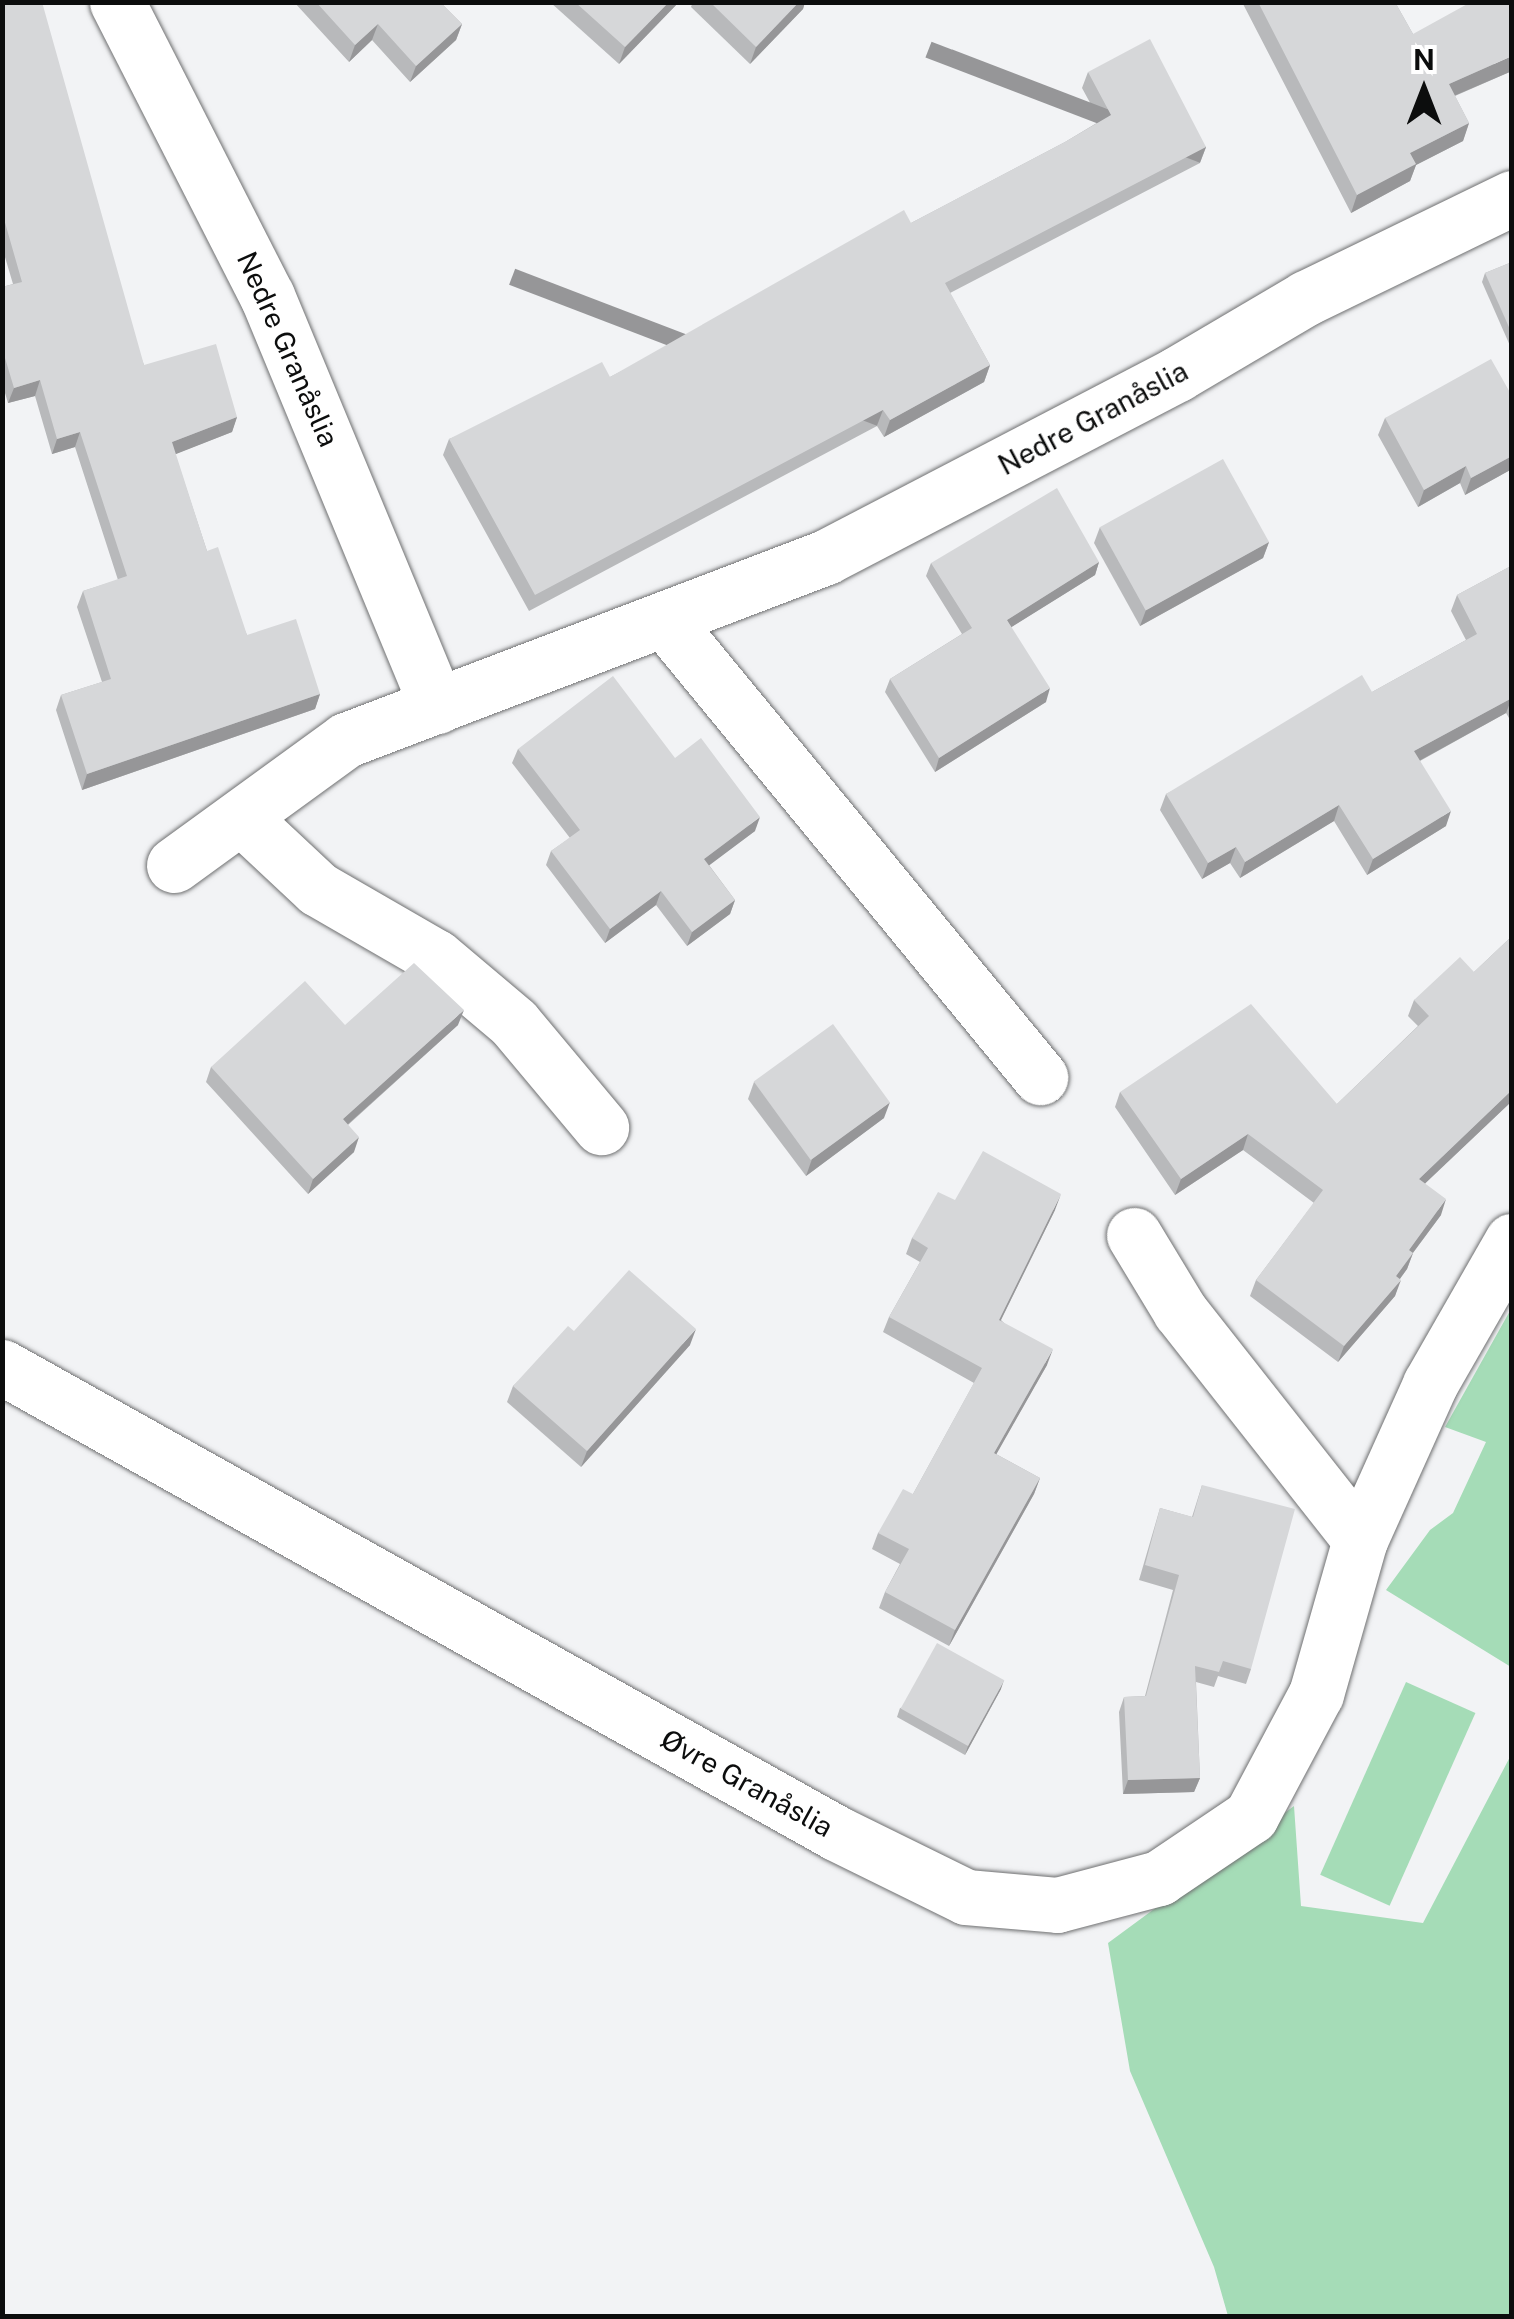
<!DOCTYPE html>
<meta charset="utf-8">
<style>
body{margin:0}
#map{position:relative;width:1514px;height:2319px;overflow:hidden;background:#f2f3f5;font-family:"Public Sans",sans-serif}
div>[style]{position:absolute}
.green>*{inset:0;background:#a5dcb7;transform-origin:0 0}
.roads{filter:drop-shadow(0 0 2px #6f7071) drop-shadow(0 0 2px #6f7071)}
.minor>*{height:55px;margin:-27.5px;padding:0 27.5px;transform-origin:27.5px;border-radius:27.5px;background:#fff}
.wall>*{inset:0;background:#b8b9bb}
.shaded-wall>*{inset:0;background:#969698;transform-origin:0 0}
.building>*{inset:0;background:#d6d7d9;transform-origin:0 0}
span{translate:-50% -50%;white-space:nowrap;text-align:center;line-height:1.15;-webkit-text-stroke:10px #fff;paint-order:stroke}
.street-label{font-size:28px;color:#0c0d0d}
.frame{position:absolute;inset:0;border:5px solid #0c0d0d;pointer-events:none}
.north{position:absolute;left:1374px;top:40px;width:100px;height:100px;-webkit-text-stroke:8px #fff;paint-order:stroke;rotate:0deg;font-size:28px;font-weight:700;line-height:40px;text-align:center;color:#0c0d0d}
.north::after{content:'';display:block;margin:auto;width:35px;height:45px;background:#0c0d0d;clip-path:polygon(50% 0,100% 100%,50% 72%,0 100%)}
</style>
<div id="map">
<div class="green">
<div style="clip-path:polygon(1511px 1309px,1511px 1667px,1386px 1590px,1430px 1530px,1453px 1513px,1486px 1442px,1445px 1427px)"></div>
<div style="left:1406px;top:1682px;width:76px;height:211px;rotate:24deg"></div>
<div style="clip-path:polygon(1511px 1755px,1511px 2316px,1228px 2316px,1214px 2267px,1130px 2071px,1108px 1943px,1294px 1806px,1301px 1906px,1423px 1923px)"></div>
</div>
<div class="roads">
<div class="minor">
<div style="left:117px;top:2px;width:330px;rotate:63deg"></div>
<div style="left:267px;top:296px;width:444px;rotate:67.5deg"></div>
<div style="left:667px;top:623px;width:588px;rotate:50.59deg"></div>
<div style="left:241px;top:817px;width:105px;rotate:43.1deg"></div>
<div style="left:318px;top:889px;width:136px;rotate:30deg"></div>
<div style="left:436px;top:957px;width:102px;rotate:40.2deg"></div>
<div style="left:514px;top:1023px;width:136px;rotate:50.1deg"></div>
<div style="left:174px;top:865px;width:213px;rotate:-36deg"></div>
<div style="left:346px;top:740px;width:514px;rotate:-20.87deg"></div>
<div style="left:826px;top:557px;width:396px;rotate:-27.5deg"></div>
<div style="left:1177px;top:374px;width:150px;rotate:-30.5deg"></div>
<div style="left:1306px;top:298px;width:229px;rotate:-25.9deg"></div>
<div style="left:1134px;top:1235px;width:89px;rotate:58.8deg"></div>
<div style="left:1180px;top:1311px;width:291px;rotate:51.8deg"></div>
<div style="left:2px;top:1367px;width:955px;rotate:29.19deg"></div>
<div style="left:836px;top:1833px;width:145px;rotate:26.2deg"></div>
<div style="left:966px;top:1897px;width:91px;rotate:5deg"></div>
<div style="left:1057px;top:1905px;width:106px;rotate:-14.8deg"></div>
<div style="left:1159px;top:1878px;width:111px;rotate:-34deg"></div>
<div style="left:1251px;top:1816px;width:138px;rotate:-62deg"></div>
<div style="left:1316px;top:1694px;width:160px;rotate:-74.1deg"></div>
<div style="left:1360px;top:1540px;width:171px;rotate:-65.8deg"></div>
<div style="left:1430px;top:1384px;width:165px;rotate:-60.2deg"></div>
</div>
</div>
<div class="wall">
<div style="clip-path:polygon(2px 2px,144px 365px,237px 417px,232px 432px,175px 454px,207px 551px,247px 635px,320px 694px,315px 709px,82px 790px,56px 710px,61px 695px,102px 682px,77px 607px,83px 591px,118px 580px,75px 447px,52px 454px,35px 396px,8px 403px,2px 383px,2px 287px,13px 284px,2px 247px)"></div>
<div style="clip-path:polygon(294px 2px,440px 2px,462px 24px,456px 40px,410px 82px,372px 40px,349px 62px)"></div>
<div style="clip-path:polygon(550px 2px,679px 2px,619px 64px)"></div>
<div style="clip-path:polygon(693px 2px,805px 2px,803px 9px,750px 64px,691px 7px)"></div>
<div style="clip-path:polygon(1242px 2px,1395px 2px,1413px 34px,1512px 71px,1455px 96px,1469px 123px,1463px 141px,1416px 165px,1410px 181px,1351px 213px)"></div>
<div style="clip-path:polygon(1088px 72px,1206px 147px,1200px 163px,950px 293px,990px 365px,984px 382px,884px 437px,877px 426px,529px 611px,443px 455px,449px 439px,610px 377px,911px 223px,1065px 142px,1100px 121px,1082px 88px)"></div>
<div style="clip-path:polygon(1512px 262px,1512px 348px,1511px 348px,1482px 282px,1485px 273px)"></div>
<div style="clip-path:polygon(1512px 396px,1512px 469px,1465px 495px,1460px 483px,1418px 507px,1378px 435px,1385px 418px)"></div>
<div style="clip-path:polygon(1100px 527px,1269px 542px,1263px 558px,1140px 626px,1094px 543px)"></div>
<div style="clip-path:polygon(1099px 562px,1095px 575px,1011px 627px,1046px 702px,935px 772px,885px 692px,890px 679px,962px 634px,926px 576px,931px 563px)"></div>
<div style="clip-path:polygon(1511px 566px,1512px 723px,1506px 713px,1420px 761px,1446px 826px,1367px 875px,1334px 821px,1240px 878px,1230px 863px,1202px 879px,1160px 810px,1166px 794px,1372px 692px,1466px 640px,1451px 611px,1457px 595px)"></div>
<div style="clip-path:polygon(518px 749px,675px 758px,755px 831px,709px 865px,735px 900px,730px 914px,687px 946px,656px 905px,605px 943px,546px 865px,551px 851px,570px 838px,512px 763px)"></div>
<div style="clip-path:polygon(1512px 936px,1512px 1101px,1425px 1183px,1441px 1215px,1413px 1253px,1407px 1269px,1400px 1279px,1395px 1296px,1338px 1362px,1250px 1296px,1256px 1280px,1314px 1203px,1243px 1150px,1175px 1195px,1115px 1107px,1120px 1092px,1337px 1104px,1418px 1026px,1408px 1016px,1414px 1000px,1474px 972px)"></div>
<div style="clip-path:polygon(345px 1025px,458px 1025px,348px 1125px,354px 1152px,308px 1194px,206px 1082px,211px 1067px)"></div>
<div style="clip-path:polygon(754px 1082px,884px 1118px,806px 1176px,748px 1099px)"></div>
<div style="clip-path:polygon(955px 1200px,1055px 1210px,1001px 1320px,1047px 1365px,996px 1454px,1040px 1478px,1034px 1494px,949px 1646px,879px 1608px,885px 1592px,900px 1564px,872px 1549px,878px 1533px,913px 1494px,974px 1383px,883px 1332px,889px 1317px,920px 1262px,906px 1254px,912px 1238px)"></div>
<div style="clip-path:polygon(574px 1331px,690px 1345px,581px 1467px,507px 1402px,513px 1386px)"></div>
<div style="clip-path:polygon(1202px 1485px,1251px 1669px,1246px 1684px,1218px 1676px,1214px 1687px,1196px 1682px,1200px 1778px,1194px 1792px,1123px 1794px,1119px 1712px,1124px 1697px,1145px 1696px,1173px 1590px,1139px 1580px,1160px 1508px,1192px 1517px)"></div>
<div style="clip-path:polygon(1001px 1689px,965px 1755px,897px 1717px,900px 1708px)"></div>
</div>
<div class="shaded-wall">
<div style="clip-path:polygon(669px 2px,679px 2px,619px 64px,625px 47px)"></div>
<div style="clip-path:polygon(799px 2px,805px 2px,803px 9px,750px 64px,756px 47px)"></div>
<div style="clip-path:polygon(378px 24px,372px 40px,349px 62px,355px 45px)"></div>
<div style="clip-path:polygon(462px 24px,456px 40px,410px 82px,416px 66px)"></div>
<div style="clip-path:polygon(1512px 56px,1512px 71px,1442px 101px,1449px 84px)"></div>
<div style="clip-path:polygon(1469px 123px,1463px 141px,1416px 165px,1410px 181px,1351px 213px,1357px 195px,1410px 153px)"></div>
<div style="left:1206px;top:147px;width:17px;height:294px;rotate:111deg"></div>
<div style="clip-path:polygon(990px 365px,984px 382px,884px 437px,890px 420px)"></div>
<div style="clip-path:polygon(40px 380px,35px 396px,8px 403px,14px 388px)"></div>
<div style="left:883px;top:410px;width:17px;height:394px;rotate:111deg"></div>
<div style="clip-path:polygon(237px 417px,232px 432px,166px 458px,172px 442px)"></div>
<div style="clip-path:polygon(80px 432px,75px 447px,52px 454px,57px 439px)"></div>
<div style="clip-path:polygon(1512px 456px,1512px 469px,1465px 495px,1471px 478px)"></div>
<div style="clip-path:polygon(1466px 466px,1460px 483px,1418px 507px,1424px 490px)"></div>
<div style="clip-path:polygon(1269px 542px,1263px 558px,1140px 626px,1146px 610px)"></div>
<div style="clip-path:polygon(1099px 562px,1095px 575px,1002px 633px,1007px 620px)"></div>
<div style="clip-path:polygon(1050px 688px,1046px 702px,935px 772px,939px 758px)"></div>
<div style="clip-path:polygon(320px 694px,315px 709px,82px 790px,87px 774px)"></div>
<div style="clip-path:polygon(1512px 698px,1506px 713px,1408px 767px,1414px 751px)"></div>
<div style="clip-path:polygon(1339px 805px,1334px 821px,1240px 878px,1245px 862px)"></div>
<div style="clip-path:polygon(1451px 811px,1446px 826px,1367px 875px,1373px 859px)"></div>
<div style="clip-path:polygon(760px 817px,755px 831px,699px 873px,704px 859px)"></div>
<div style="clip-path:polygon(1236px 847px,1230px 863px,1202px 879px,1208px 863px)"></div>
<div style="clip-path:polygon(661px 891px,656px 905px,605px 943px,610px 929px)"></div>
<div style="clip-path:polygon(735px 900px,730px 914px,687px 946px,692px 932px)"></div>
<div style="clip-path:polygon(464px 1010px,458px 1025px,337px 1134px,343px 1119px)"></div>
<div style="clip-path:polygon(1512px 1090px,1512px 1101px,1413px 1195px,1419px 1179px)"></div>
<div style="clip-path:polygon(890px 1102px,884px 1118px,806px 1176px,812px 1159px)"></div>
<div style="clip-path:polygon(1248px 1134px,1243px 1150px,1175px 1195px,1181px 1179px)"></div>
<div style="clip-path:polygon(359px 1137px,354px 1152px,308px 1194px,313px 1179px)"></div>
<div style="clip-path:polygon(1061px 1194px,1055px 1210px,993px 1336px,999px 1320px)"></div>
<div style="clip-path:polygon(1446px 1199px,1441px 1215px,1403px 1266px,1409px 1250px)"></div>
<div style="clip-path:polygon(1413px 1253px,1407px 1269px,1390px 1292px,1396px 1276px)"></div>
<div style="clip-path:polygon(1401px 1280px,1395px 1296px,1338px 1362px,1344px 1346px)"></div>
<div style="clip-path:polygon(696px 1329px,690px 1345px,581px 1467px,587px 1451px)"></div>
<div style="clip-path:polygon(1053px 1349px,1047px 1365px,988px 1469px,994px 1453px)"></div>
<div style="clip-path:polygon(1040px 1478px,1034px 1494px,949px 1646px,955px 1630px)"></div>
<div style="clip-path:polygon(1004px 1680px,1001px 1689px,965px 1755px,968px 1746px)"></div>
<div style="clip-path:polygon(1200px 1778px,1194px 1792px,1123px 1794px,1128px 1780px)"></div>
</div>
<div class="building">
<div style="clip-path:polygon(2px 2px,42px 2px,144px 365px,216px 344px,237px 417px,172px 442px,207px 551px,218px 547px,247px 635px,296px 619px,320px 694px,87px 774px,61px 695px,111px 679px,83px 591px,127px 576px,80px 432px,57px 439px,40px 380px,14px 388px,2px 348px,2px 287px,22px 282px,2px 212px)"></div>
<div style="clip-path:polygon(316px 2px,440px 2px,462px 24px,416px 66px,378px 24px,355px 45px)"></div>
<div style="clip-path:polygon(575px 2px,669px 2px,625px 47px)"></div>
<div style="clip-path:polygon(710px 2px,799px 2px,756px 47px)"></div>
<div style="clip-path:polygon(1258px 2px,1395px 2px,1413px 34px,1471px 2px,1512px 2px,1512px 56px,1449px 84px,1469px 123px,1410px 153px,1416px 164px,1357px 195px)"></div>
<div style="clip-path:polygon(1150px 39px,1206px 147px,945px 283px,990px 365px,890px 420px,883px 410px,535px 595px,449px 439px,602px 362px,610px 377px,904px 210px,911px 223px,1065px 142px,1111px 115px,1088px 72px)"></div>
<div style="clip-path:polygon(1512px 262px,1512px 334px,1485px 273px)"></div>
<div style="clip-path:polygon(1491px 359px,1512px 396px,1512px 456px,1471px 478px,1466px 466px,1424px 490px,1385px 418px)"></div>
<div style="left:1223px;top:459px;width:95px;height:141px;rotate:61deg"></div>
<div style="clip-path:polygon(1057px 488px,1099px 562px,1007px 620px,1050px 688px,939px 758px,890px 679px,972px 628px,931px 563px)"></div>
<div style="clip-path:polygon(1511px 566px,1512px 698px,1414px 751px,1451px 811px,1373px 859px,1339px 805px,1245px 862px,1236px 847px,1208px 863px,1166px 794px,1362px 675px,1372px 692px,1477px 634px,1457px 595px)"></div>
<div style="clip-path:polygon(613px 676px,675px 758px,701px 738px,760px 817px,704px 859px,735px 900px,692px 932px,661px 891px,610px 929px,551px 851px,580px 830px,518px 749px)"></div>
<div style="clip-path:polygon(1512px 936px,1512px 1090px,1419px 1179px,1446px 1199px,1409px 1250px,1413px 1253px,1396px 1276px,1401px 1280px,1344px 1346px,1256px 1280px,1323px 1190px,1248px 1134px,1181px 1179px,1120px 1092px,1251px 1004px,1337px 1104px,1429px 1016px,1414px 1000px,1460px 957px,1474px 972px)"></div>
<div style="clip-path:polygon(414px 963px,464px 1010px,343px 1119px,359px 1137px,313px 1179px,211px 1067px,305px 981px,345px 1025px)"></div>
<div style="left:833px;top:1024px;width:97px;height:98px;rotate:54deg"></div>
<div style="clip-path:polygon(983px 1151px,1061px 1194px,999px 1320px,1053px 1349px,994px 1453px,1040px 1478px,955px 1630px,885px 1592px,909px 1549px,878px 1533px,903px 1489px,913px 1494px,982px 1368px,889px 1317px,928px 1248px,912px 1238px,938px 1192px,955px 1200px)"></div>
<div style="clip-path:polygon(629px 1270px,696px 1329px,587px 1451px,513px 1386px,568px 1326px,574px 1331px)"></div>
<div style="clip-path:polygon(1202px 1485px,1295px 1509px,1251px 1669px,1223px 1661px,1219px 1672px,1195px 1666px,1200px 1778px,1128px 1780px,1124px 1697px,1146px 1696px,1179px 1575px,1145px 1565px,1160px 1508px,1193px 1517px)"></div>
<div style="left:937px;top:1643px;width:77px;height:75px;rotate:29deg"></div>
</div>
<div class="street-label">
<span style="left:288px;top:349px;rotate:66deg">Nedre Granåslia</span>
<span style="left:1093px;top:418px;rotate:-28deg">Nedre Granåslia</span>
<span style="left:747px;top:1783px;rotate:29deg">Øvre Granåslia</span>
</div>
<div class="frame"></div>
<div class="north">N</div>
</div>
